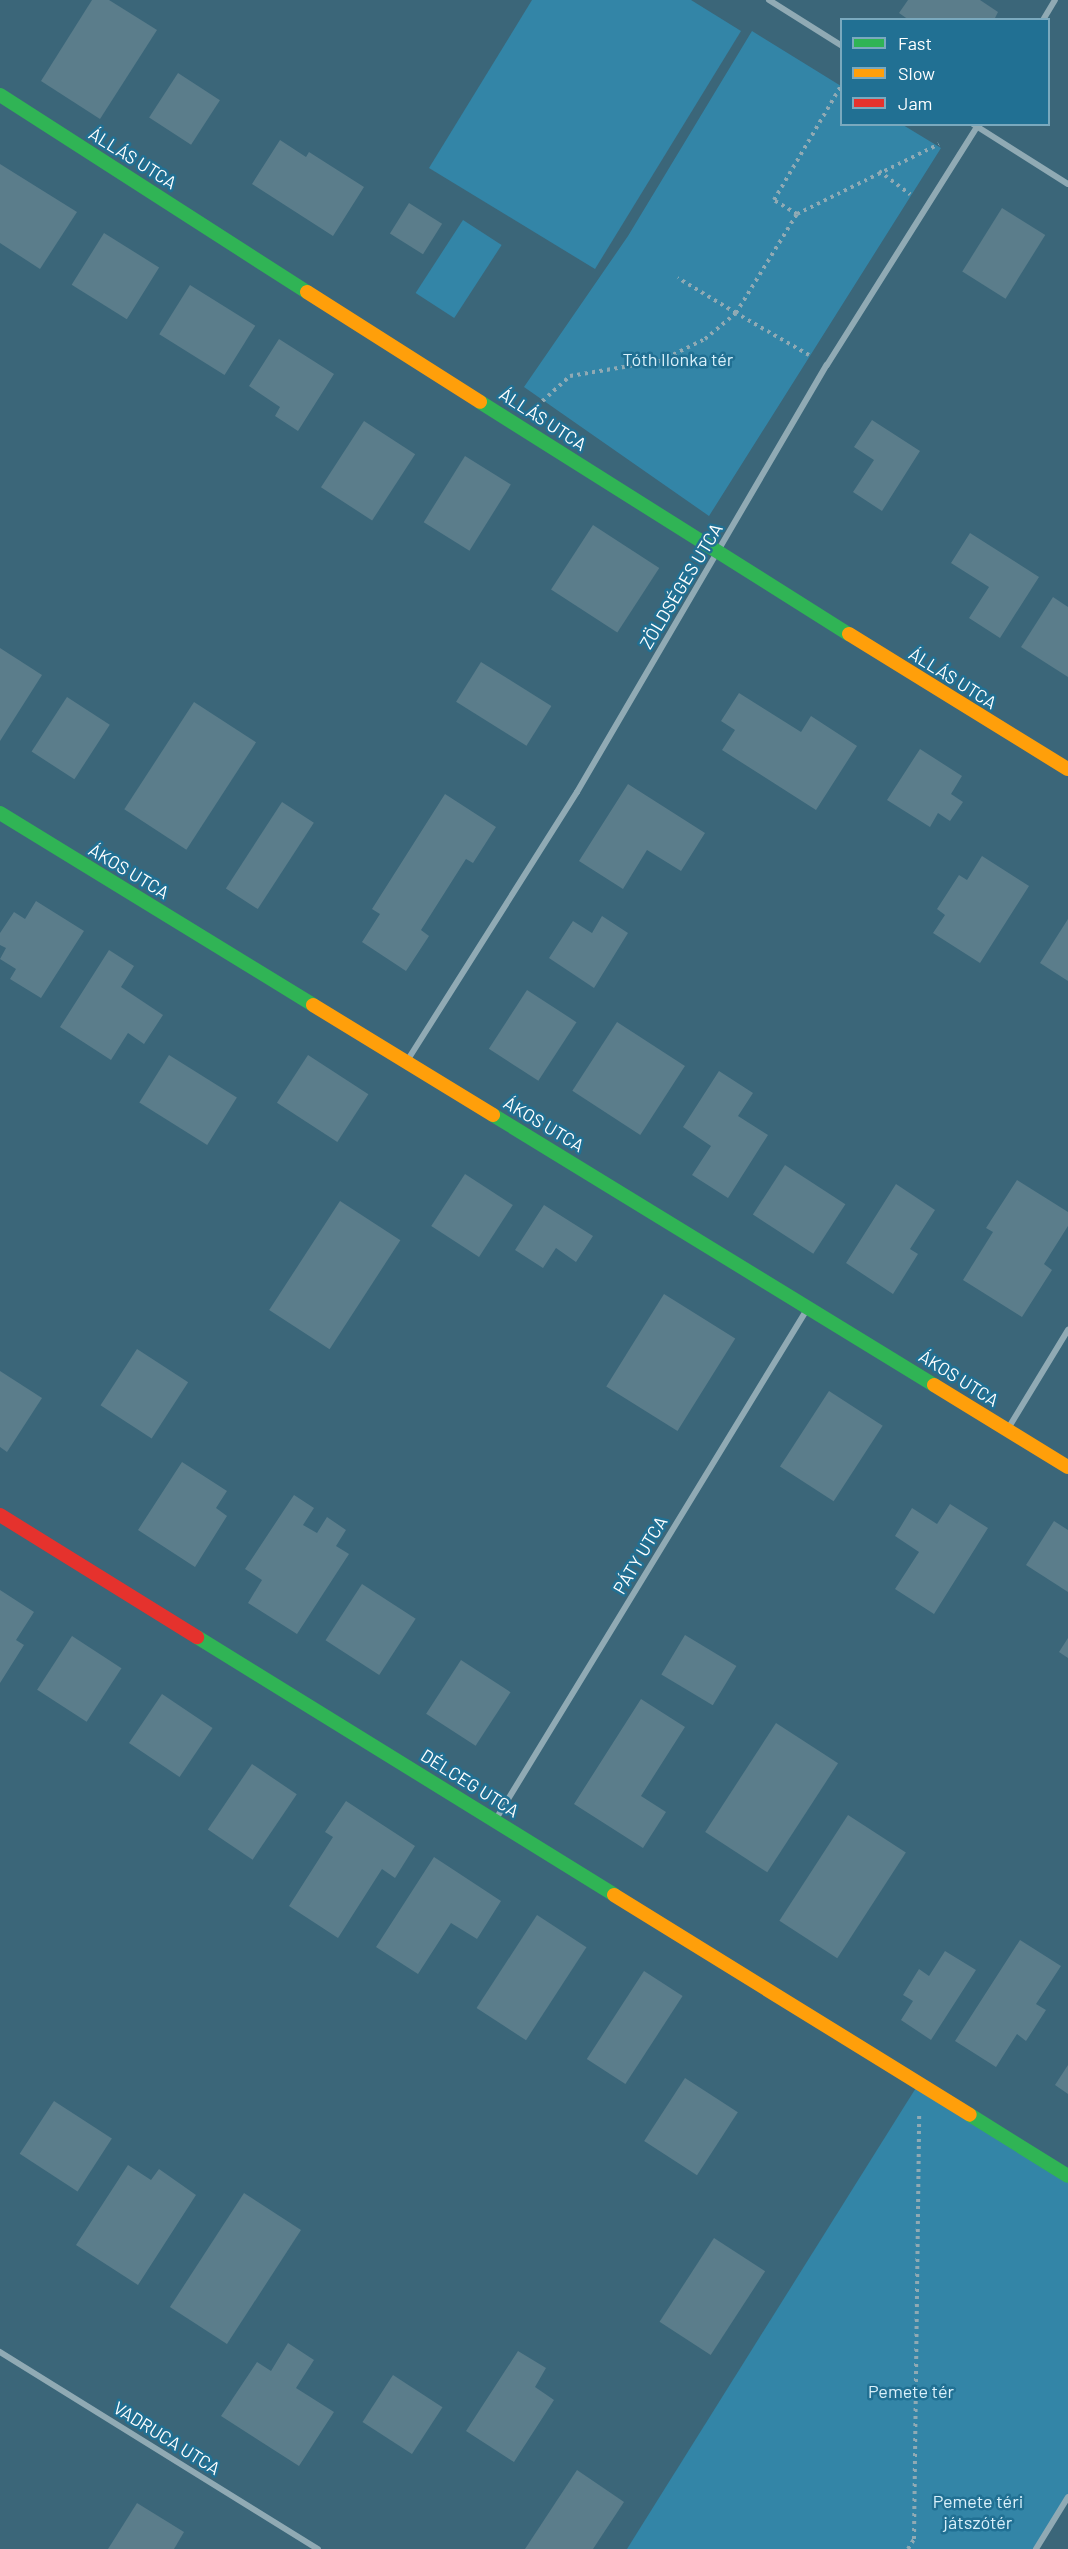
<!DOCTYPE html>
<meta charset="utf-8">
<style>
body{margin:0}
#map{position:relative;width:1068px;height:2549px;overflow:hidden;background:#3b6679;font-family:Barlow,sans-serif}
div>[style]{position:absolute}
.green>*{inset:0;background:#3385a7;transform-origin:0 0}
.building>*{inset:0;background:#5b7d8b;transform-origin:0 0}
.path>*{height:4px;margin-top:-2px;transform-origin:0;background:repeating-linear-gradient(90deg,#90aab4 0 3px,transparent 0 7.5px)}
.street>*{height:6px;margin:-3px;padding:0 3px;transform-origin:3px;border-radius:3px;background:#90aab4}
.fast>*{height:14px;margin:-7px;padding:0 7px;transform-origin:7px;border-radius:7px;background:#30b455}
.slow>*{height:14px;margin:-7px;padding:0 7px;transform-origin:7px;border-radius:7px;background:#ff9f0a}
.jam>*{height:14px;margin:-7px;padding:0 7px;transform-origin:7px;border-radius:7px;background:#e5322d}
span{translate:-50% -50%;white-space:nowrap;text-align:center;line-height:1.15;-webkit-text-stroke:5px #217093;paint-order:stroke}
.street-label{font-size:18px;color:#fff}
.park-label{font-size:18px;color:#d9f0fa}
.legend{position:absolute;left:840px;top:18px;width:210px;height:108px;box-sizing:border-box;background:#217093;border:2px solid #7aa9be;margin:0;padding:8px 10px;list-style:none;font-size:18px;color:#fff}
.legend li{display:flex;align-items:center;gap:12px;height:30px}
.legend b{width:30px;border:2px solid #7aa9be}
</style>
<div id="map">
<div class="green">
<div style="clip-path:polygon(532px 0,691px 0,741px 31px,595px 269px,429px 168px)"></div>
<div style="clip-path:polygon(752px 31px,841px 86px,842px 124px,903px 125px,941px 148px,709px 516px,524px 387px,628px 236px)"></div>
<div style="left:463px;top:220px;width:46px;height:87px;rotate:33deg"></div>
<div style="clip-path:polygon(919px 2083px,1068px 2176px,1068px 2497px,1036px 2549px,627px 2549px)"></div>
</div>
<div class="building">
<div style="clip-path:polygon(92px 0,109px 0,157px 30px,100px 119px,41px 81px)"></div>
<div style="clip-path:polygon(908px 0,980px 0,998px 12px,994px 20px,909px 20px,899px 13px)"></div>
<div style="left:178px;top:73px;width:50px;height:53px;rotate:33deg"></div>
<div style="clip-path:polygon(280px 140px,306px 157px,309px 152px,364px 187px,333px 236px,252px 184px)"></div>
<div style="clip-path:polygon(0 164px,77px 212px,40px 269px,0 243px)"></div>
<div style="left:409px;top:203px;width:39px;height:36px;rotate:32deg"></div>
<div style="left:1002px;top:208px;width:51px;height:75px;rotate:32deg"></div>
<div style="left:104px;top:233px;width:65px;height:61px;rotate:32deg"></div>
<div style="left:190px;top:285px;width:77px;height:58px;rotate:32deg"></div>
<div style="clip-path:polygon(279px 339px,334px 374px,298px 431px,275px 416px,280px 407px,249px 386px)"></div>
<div style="clip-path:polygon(872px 420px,920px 451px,882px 511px,853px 492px,874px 460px,854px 447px)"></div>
<div style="left:364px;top:421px;width:61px;height:79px;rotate:33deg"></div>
<div style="left:465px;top:456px;width:54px;height:78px;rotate:32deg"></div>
<div style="left:593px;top:525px;width:79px;height:77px;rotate:33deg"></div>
<div style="clip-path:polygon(970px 533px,1039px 577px,1000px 638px,969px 618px,989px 587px,951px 563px)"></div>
<div style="clip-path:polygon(1053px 597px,1068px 607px,1068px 677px,1021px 647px)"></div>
<div style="clip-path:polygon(0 648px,42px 675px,0 741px)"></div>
<div style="left:481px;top:662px;width:83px;height:47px;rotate:32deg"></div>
<div style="clip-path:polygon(739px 693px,801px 732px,811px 716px,857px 746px,816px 810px,722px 750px,735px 730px,721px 721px)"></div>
<div style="left:67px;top:697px;width:51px;height:65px;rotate:33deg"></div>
<div style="left:194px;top:702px;width:74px;height:128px;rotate:33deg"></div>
<div style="clip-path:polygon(920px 749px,962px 776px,951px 794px,963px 802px,950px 821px,938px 813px,930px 827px,887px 800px)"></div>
<div style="clip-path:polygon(628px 784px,705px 833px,681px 871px,647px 850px,623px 889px,579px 861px)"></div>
<div style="clip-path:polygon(445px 794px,496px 827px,473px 863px,466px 859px,421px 930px,429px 936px,406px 971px,362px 942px,380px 914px,372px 909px)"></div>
<div style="left:282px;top:802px;width:38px;height:103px;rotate:33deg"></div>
<div style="clip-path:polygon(982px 856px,1029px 886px,980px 963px,933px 933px,945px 915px,937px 909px,959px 875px,967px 880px)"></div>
<div style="clip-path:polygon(36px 901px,84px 931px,41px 998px,10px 979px,16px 969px,0 959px,6px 948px,0 945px,0 933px,14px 912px,25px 919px)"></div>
<div style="clip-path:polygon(602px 916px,628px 933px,594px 988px,549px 958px,573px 921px,592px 933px)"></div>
<div style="clip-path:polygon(1068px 919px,1068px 981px,1040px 963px)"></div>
<div style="clip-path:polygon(109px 950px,134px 966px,121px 987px,163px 1015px,144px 1044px,128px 1033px,111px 1060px,60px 1027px)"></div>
<div style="left:527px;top:990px;width:59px;height:70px;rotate:33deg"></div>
<div style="left:617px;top:1022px;width:81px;height:82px;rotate:33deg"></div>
<div style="left:169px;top:1055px;width:80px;height:56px;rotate:32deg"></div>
<div style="left:308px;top:1055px;width:72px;height:57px;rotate:33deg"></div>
<div style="clip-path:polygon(719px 1071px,753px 1093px,738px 1116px,768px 1135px,728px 1198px,692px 1175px,711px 1146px,683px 1127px)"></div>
<div style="left:785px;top:1165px;width:72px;height:59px;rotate:33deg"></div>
<div style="left:465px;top:1174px;width:57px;height:62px;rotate:33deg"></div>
<div style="clip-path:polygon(1017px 1180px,1068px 1212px,1068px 1226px,1044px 1264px,1052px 1270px,1022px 1317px,963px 1280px,993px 1232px,986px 1228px)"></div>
<div style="clip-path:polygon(896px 1184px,935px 1210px,910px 1249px,918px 1254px,893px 1294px,846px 1263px)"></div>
<div style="left:340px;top:1201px;width:72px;height:130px;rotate:33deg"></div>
<div style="clip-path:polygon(544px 1205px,593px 1236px,576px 1262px,556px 1248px,543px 1268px,515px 1250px)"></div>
<div style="left:664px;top:1294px;width:84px;height:109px;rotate:32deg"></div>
<div style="left:137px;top:1349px;width:61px;height:67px;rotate:33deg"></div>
<div style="clip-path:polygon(0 1371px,42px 1398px,7px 1452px,0 1447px)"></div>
<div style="left:829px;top:1391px;width:64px;height:90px;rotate:33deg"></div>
<div style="clip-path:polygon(182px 1462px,227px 1491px,216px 1508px,227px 1516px,195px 1567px,138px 1530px)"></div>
<div style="clip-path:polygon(294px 1495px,314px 1508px,303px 1525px,317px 1533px,327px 1517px,346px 1530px,336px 1546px,349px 1554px,297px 1634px,248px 1603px,262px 1580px,245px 1569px)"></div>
<div style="clip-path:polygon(950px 1504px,988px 1528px,934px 1614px,895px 1589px,919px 1552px,895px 1536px,912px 1508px,937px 1524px)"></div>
<div style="clip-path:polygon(1054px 1521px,1068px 1530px,1068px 1592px,1026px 1565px)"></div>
<div style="left:362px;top:1584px;width:64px;height:67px;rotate:33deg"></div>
<div style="clip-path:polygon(0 1590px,34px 1612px,16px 1640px,24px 1645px,0 1683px)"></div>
<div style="left:685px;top:1635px;width:60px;height:46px;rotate:31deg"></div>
<div style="left:72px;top:1636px;width:59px;height:64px;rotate:33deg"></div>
<div style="clip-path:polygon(1068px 1638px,1068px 1658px,1059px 1652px)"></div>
<div style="left:461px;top:1660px;width:59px;height:64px;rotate:33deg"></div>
<div style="left:162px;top:1694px;width:61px;height:59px;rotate:34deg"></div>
<div style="clip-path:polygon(641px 1699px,685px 1727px,641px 1796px,666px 1812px,643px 1848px,574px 1804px)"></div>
<div style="left:776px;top:1723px;width:74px;height:130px;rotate:33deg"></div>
<div style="left:252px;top:1764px;width:54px;height:79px;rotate:34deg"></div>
<div style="clip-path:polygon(346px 1801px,415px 1846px,395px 1878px,382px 1869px,338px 1938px,289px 1906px,333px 1837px,325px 1832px)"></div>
<div style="left:848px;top:1815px;width:69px;height:126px;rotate:33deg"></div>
<div style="clip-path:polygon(434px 1857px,501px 1901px,477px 1939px,451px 1923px,418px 1974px,376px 1947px)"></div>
<div style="left:537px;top:1915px;width:59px;height:111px;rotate:33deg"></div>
<div style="clip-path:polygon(1020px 1940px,1061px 1966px,1036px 2004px,1046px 2010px,1026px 2041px,1017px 2034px,996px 2067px,955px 2041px)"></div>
<div style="clip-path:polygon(945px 1951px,976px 1970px,931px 2040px,901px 2020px,913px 2001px,903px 1995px,919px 1969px,929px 1976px)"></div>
<div style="left:644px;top:1971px;width:46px;height:105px;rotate:33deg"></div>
<div style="clip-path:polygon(1068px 2065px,1068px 2094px,1055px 2085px)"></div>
<div style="left:685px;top:2078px;width:63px;height:75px;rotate:33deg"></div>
<div style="left:54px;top:2101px;width:69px;height:63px;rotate:33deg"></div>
<div style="clip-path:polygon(128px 2165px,151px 2180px,159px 2169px,196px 2195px,138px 2285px,76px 2245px)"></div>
<div style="left:244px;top:2193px;width:68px;height:136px;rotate:33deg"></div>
<div style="left:714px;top:2238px;width:61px;height:100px;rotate:33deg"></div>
<div style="clip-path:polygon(288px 2343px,314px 2360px,296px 2388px,334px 2412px,299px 2466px,221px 2416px,257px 2362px,271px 2371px)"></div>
<div style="clip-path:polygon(518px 2351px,546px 2368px,535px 2387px,554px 2400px,514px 2462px,466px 2431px)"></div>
<div style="left:393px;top:2375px;width:59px;height:56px;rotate:33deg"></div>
<div style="clip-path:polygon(577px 2470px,624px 2502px,593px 2549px,525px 2549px)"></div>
<div style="clip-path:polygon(137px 2503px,184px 2532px,174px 2549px,108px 2549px)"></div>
</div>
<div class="path">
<div style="left:879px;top:171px;width:39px;rotate:37deg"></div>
<div style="left:797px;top:214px;width:158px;rotate:-26.2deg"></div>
<div style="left:809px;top:355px;width:84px;rotate:-150.1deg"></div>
<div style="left:736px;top:313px;width:116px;rotate:-58.4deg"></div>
<div style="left:797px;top:214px;width:27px;rotate:-149deg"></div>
<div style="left:774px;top:200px;width:134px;rotate:-59.6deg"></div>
<div style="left:537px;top:406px;width:45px;rotate:-42.3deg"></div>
<div style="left:570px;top:376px;width:91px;rotate:-9.5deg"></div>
<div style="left:660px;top:361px;width:50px;rotate:-26.1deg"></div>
<div style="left:705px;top:339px;width:40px;rotate:-40deg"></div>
<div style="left:736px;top:313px;width:68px;rotate:-148.9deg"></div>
<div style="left:908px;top:2549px;width:12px;rotate:-59deg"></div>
<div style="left:914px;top:2539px;width:423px;rotate:-89.3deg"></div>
</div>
<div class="street">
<div style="left:769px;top:0;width:86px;rotate:32.2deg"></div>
<div style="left:1043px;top:20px;width:23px;rotate:-59deg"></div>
<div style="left:973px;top:124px;width:112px;rotate:32.3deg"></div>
<div style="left:407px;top:1061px;width:318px;rotate:-57.7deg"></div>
<div style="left:577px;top:792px;width:495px;rotate:-59.7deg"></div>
<div style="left:827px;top:365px;width:285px;rotate:-57.8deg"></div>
<div style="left:1009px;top:1427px;width:114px;rotate:-58.7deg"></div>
<div style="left:496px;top:1819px;width:595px;rotate:-58.61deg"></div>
<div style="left:0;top:2352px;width:374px;rotate:31.8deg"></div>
<div style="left:1036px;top:2549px;width:61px;rotate:-58.4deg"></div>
</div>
<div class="fast">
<div style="left:0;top:95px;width:365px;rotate:32.7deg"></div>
<div style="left:480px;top:402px;width:436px;rotate:32.2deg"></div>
<div style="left:0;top:813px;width:367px;rotate:31.5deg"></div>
<div style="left:493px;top:1115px;width:517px;rotate:31.48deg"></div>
<div style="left:197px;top:1637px;width:490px;rotate:31.7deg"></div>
<div style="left:970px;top:2115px;width:115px;rotate:31.9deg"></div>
</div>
<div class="slow">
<div style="left:307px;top:292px;width:205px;rotate:32.4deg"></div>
<div style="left:849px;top:634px;width:257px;rotate:31.7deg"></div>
<div style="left:313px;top:1005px;width:211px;rotate:31.4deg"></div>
<div style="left:934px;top:1385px;width:157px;rotate:31.5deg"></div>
<div style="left:614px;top:1895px;width:418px;rotate:31.7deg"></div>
</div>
<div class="jam">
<div style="left:0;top:1515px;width:232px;rotate:31.8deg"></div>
</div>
<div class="street-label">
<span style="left:133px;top:158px;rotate:32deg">ÁLLÁS UTCA</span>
<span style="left:543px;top:419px;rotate:33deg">ÁLLÁS UTCA</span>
<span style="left:681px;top:586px;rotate:-59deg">ZÖLDSÉGES UTCA</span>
<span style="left:953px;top:678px;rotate:32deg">ÁLLÁS UTCA</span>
<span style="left:129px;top:871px;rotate:31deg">ÁKOS UTCA</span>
<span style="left:544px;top:1124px;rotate:31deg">ÁKOS UTCA</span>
<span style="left:959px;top:1378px;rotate:32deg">ÁKOS UTCA</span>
<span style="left:640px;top:1555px;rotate:-59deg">PÁTY UTCA</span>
<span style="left:470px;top:1783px;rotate:32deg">DÉLCEG UTCA</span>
<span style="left:167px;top:2438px;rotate:32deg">VADRUCA UTCA</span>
</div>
<div class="park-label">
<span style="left:678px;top:359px">Tóth Ilonka tér</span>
<span style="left:911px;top:2391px">Pemete tér</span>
<span style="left:978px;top:2512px">Pemete téri<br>játszótér</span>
</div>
<ul class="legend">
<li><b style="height:8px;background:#30b455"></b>Fast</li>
<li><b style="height:8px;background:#ff9f0a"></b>Slow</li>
<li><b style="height:8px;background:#e5322d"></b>Jam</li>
</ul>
</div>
